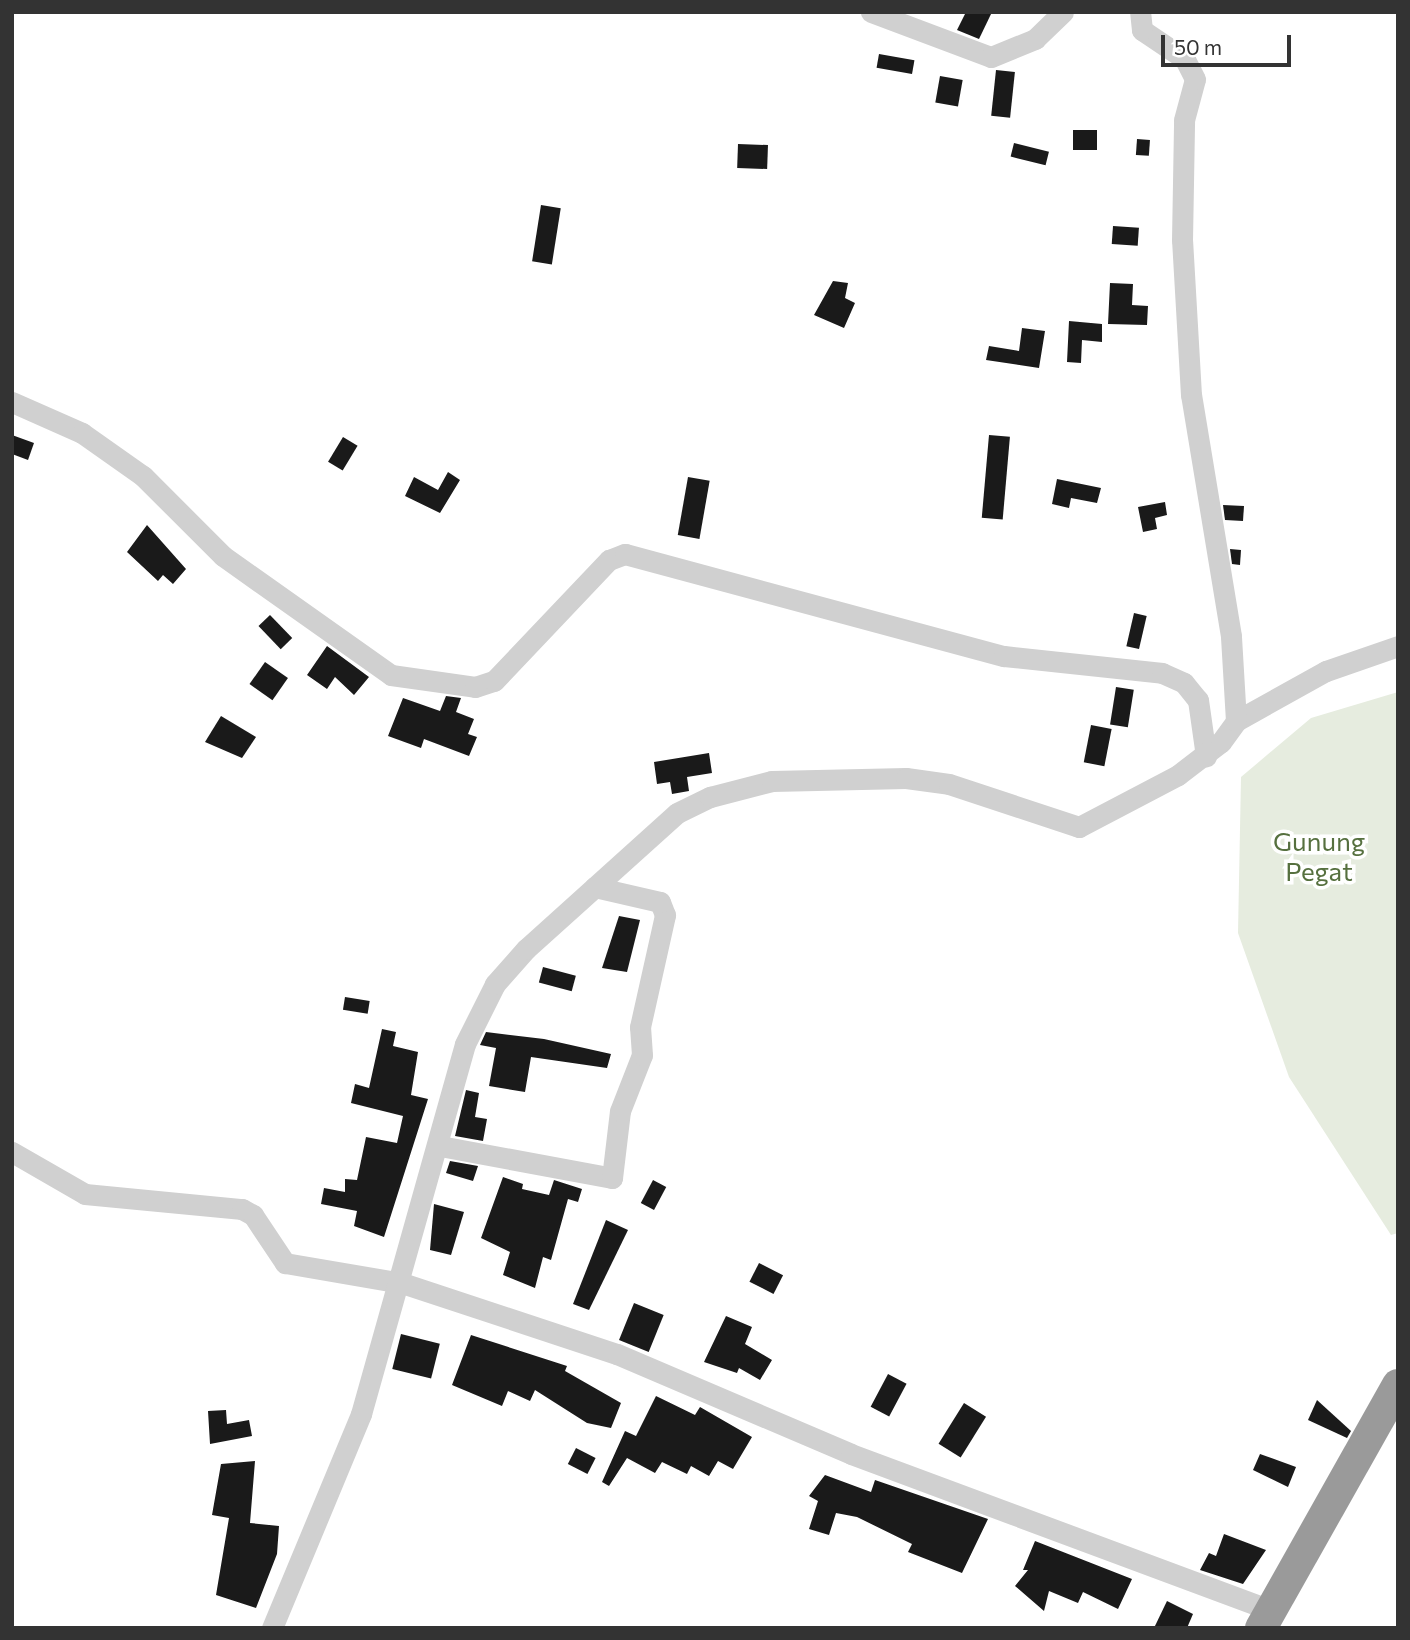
<!DOCTYPE html>
<style>
body{margin:0}
#map{position:relative;width:1410px;height:1640px;overflow:hidden;background:#fff;font-family:Commissioner,sans-serif}
div>[style]{position:absolute}
.green>*{inset:0;background:#e6ecdf}
.building>*{inset:0;background:#1a1a1a;transform-origin:0 0}
.minor>*{height:21px;margin:-10.5px;padding:0 10.5px;transform-origin:10.5px;border-radius:10.5px;background:#d0d0d0}
.highway>*{height:32px;margin:-16px;padding:0 16px;transform-origin:16px;border-radius:16px;background:#9a9a9a}
span{translate:-50% -50%;white-space:nowrap;text-align:center;line-height:1.15;-webkit-text-stroke:7px #fff;paint-order:stroke}
.park-label{font-size:26px;color:#56703f}
.frame{position:absolute;inset:0;border:14px solid #333;pointer-events:none}
.scale{position:absolute;left:1161px;top:35px;width:130px;height:32px;box-sizing:border-box;border:4px solid #333;border-top:0;padding-left:9px;font-size:21px;line-height:24px;white-space:nowrap;color:#333;-webkit-text-stroke:5px #fff;paint-order:stroke}
</style>
<div id="map">
<div class="green">
<div style="clip-path:polygon(1398px 692px,1398px 1233px,1391px 1235px,1289px 1077px,1238px 933px,1241px 777px,1311px 718px)"></div>
</div>
<div class="building">
<div style="clip-path:polygon(966px 12px,992px 12px,979px 39px,957px 30px)"></div>
<div style="left:879px;top:54px;width:36px;height:14px;rotate:10deg"></div>
<div style="left:996px;top:70px;width:19px;height:46px;rotate:6deg"></div>
<div style="left:940px;top:76px;width:23px;height:27px;rotate:10deg"></div>
<div style="left:1073px;top:130px;width:24px;height:20px"></div>
<div style="left:1137px;top:139px;width:13px;height:16px;rotate:4deg"></div>
<div style="left:1014px;top:143px;width:36px;height:14px;rotate:14deg"></div>
<div style="left:738px;top:144px;width:30px;height:24px;rotate:2deg"></div>
<div style="left:541px;top:205px;width:20px;height:57px;rotate:9deg"></div>
<div style="left:1113px;top:226px;width:26px;height:18px;rotate:4deg"></div>
<div style="clip-path:polygon(833px 281px,848px 283px,845px 298px,855px 303px,844px 328px,814px 315px)"></div>
<div style="clip-path:polygon(1110px 283px,1133px 284px,1132px 305px,1148px 306px,1147px 325px,1108px 324px)"></div>
<div style="clip-path:polygon(1069px 321px,1102px 324px,1102px 342px,1082px 340px,1081px 363px,1067px 362px)"></div>
<div style="clip-path:polygon(1022px 328px,1045px 331px,1039px 368px,986px 360px,989px 346px,1019px 351px)"></div>
<div style="clip-path:polygon(12px 435px,34px 443px,28px 460px,12px 454px)"></div>
<div style="left:989px;top:435px;width:21px;height:83px;rotate:5deg"></div>
<div style="left:343px;top:437px;width:17px;height:29px;rotate:31deg"></div>
<div style="clip-path:polygon(448px 472px,460px 480px,440px 513px,405px 496px,414px 477px,438px 490px)"></div>
<div style="left:688px;top:477px;width:22px;height:59px;rotate:10deg"></div>
<div style="clip-path:polygon(1057px 479px,1101px 488px,1097px 503px,1071px 498px,1069px 508px,1052px 504px)"></div>
<div style="clip-path:polygon(1165px 502px,1167px 515px,1155px 518px,1157px 529px,1143px 532px,1138px 507px)"></div>
<div style="clip-path:polygon(1223px 505px,1244px 506px,1243px 521px,1225px 520px)"></div>
<div style="clip-path:polygon(147px 525px,186px 569px,173px 584px,163px 575px,158px 581px,127px 552px)"></div>
<div style="clip-path:polygon(1230px 549px,1241px 550px,1240px 565px,1232px 564px)"></div>
<div style="left:1134px;top:613px;width:13px;height:34px;rotate:13deg"></div>
<div style="left:270px;top:615px;width:32px;height:16px;rotate:46deg"></div>
<div style="clip-path:polygon(327px 646px,369px 677px,354px 695px,335px 677px,327px 689px,307px 675px)"></div>
<div style="left:265px;top:662px;width:28px;height:27px;rotate:35deg"></div>
<div style="left:1116px;top:687px;width:18px;height:38px;rotate:9deg"></div>
<div style="clip-path:polygon(446px 696px,461px 698px,456px 712px,474px 719px,468px 734px,477px 737px,469px 756px,424px 739px,421px 748px,388px 736px,403px 698px,440px 711px)"></div>
<div style="clip-path:polygon(221px 716px,256px 737px,242px 758px,205px 742px)"></div>
<div style="left:1091px;top:725px;width:21px;height:38px;rotate:11deg"></div>
<div style="clip-path:polygon(709px 753px,712px 773px,687px 777px,689px 791px,672px 794px,670px 782px,657px 784px,654px 762px)"></div>
<div style="clip-path:polygon(619px 916px,640px 920px,627px 972px,602px 968px)"></div>
<div style="left:543px;top:967px;width:34px;height:16px;rotate:15deg"></div>
<div style="left:345px;top:997px;width:25px;height:13px;rotate:9deg"></div>
<div style="clip-path:polygon(382px 1029px,396px 1032px,393px 1046px,418px 1052px,411px 1095px,428px 1099px,384px 1237px,354px 1226px,357px 1211px,321px 1204px,324px 1188px,345px 1192px,345px 1179px,357px 1180px,366px 1137px,397px 1143px,403px 1116px,351px 1103px,355px 1084px,369px 1088px)"></div>
<div style="clip-path:polygon(486px 1032px,544px 1039px,611px 1054px,607px 1068px,531px 1057px,525px 1092px,489px 1086px,496px 1048px,480px 1045px)"></div>
<div style="clip-path:polygon(466px 1090px,479px 1093px,475px 1117px,487px 1119px,483px 1141px,455px 1136px)"></div>
<div style="clip-path:polygon(450px 1161px,478px 1166px,473px 1181px,446px 1173px)"></div>
<div style="clip-path:polygon(503px 1177px,523px 1184px,522px 1189px,549px 1195px,554px 1180px,582px 1189px,578px 1202px,568px 1199px,551px 1260px,543px 1257px,535px 1288px,503px 1275px,510px 1252px,481px 1238px)"></div>
<div style="left:653px;top:1180px;width:15px;height:26px;rotate:28deg"></div>
<div style="clip-path:polygon(434px 1204px,464px 1212px,451px 1255px,430px 1250px)"></div>
<div style="clip-path:polygon(606px 1220px,628px 1230px,589px 1310px,573px 1304px)"></div>
<div style="left:759px;top:1263px;width:27px;height:21px;rotate:27deg"></div>
<div style="left:634px;top:1303px;width:32px;height:40px;rotate:22deg"></div>
<div style="clip-path:polygon(726px 1316px,752px 1327px,745px 1344px,772px 1360px,760px 1380px,739px 1368px,737px 1373px,704px 1362px)"></div>
<div style="left:401px;top:1334px;width:40px;height:36px;rotate:14deg"></div>
<div style="clip-path:polygon(471px 1335px,567px 1366px,565px 1371px,621px 1403px,611px 1428px,587px 1423px,535px 1390px,530px 1401px,508px 1391px,502px 1406px,452px 1385px)"></div>
<div style="left:888px;top:1374px;width:21px;height:37px;rotate:28deg"></div>
<div style="clip-path:polygon(656px 1396px,695px 1415px,700px 1407px,752px 1437px,733px 1469px,718px 1461px,709px 1476px,691px 1466px,687px 1474px,662px 1462px,655px 1473px,627px 1458px,609px 1486px,602px 1482px,625px 1431px,636px 1436px)"></div>
<div style="clip-path:polygon(1317px 1400px,1351px 1431px,1347px 1438px,1308px 1420px)"></div>
<div style="left:964px;top:1403px;width:26px;height:48px;rotate:32deg"></div>
<div style="clip-path:polygon(226px 1410px,227px 1424px,249px 1420px,252px 1436px,210px 1444px,208px 1411px)"></div>
<div style="left:576px;top:1448px;width:22px;height:18px;rotate:27deg"></div>
<div style="clip-path:polygon(1260px 1454px,1296px 1467px,1288px 1487px,1253px 1470px)"></div>
<div style="clip-path:polygon(255px 1461px,250px 1523px,279px 1526px,277px 1554px,256px 1608px,216px 1595px,229px 1518px,212px 1515px,221px 1464px)"></div>
<div style="clip-path:polygon(825px 1475px,871px 1492px,875px 1480px,988px 1519px,962px 1573px,908px 1552px,912px 1544px,857px 1517px,836px 1513px,829px 1535px,809px 1529px,818px 1501px,809px 1496px)"></div>
<div style="clip-path:polygon(1224px 1534px,1266px 1550px,1243px 1584px,1200px 1570px,1209px 1553px,1216px 1556px)"></div>
<div style="clip-path:polygon(1035px 1541px,1132px 1579px,1118px 1609px,1083px 1592px,1078px 1603px,1049px 1591px,1044px 1611px,1015px 1586px,1028px 1570px,1023px 1570px)"></div>
<div style="clip-path:polygon(1167px 1601px,1193px 1614px,1187px 1628px,1154px 1628px)"></div>
</div>
<div class="minor">
<div style="left:871px;top:12px;width:128px;rotate:20.6deg"></div>
<div style="left:991px;top:57px;width:48px;rotate:-22.2deg"></div>
<div style="left:1035px;top:39px;width:39px;rotate:-44deg"></div>
<div style="left:12px;top:402px;width:77px;rotate:23.9deg"></div>
<div style="left:82px;top:433px;width:75px;rotate:35.2deg"></div>
<div style="left:143px;top:476px;width:113px;rotate:45deg"></div>
<div style="left:223px;top:556px;width:206px;rotate:35.3deg"></div>
<div style="left:391px;top:675px;width:85px;rotate:8.1deg"></div>
<div style="left:475px;top:687px;width:20px;rotate:-18deg"></div>
<div style="left:494px;top:681px;width:167px;rotate:-46.5deg"></div>
<div style="left:609px;top:560px;width:17px;rotate:-21deg"></div>
<div style="left:625px;top:554px;width:392px;rotate:15.1deg"></div>
<div style="left:1004px;top:656px;width:159px;rotate:6.1deg"></div>
<div style="left:1162px;top:673px;width:24px;rotate:24deg"></div>
<div style="left:1184px;top:683px;width:22px;rotate:51deg"></div>
<div style="left:1198px;top:700px;width:57px;rotate:81.9deg"></div>
<div style="left:1236px;top:721px;width:103px;rotate:-29.1deg"></div>
<div style="left:1326px;top:671px;width:76px;rotate:-19.1deg"></div>
<div style="left:440px;top:1146px;width:175px;rotate:10.5deg"></div>
<div style="left:612px;top:1178px;width:67px;rotate:-83.2deg"></div>
<div style="left:620px;top:1111px;width:60px;rotate:-68.6deg"></div>
<div style="left:642px;top:1055px;width:28px;rotate:-94deg"></div>
<div style="left:640px;top:1027px;width:115px;rotate:-77.4deg"></div>
<div style="left:665px;top:915px;width:14px;rotate:-111deg"></div>
<div style="left:660px;top:902px;width:67px;rotate:-167deg"></div>
<div style="left:12px;top:1152px;width:84px;rotate:29.9deg"></div>
<div style="left:85px;top:1194px;width:158px;rotate:5.5deg"></div>
<div style="left:242px;top:1209px;width:13px;rotate:29deg"></div>
<div style="left:253px;top:1215px;width:58px;rotate:56.3deg"></div>
<div style="left:285px;top:1263px;width:119px;rotate:9.7deg"></div>
<div style="left:402px;top:1283px;width:226px;rotate:18.3deg"></div>
<div style="left:617px;top:1354px;width:254px;rotate:23.1deg"></div>
<div style="left:851px;top:1454px;width:447px;rotate:20.4deg"></div>
<div style="left:272px;top:1628px;width:232px;rotate:-67.4deg"></div>
<div style="left:361px;top:1414px;width:384px;rotate:-74.3deg"></div>
<div style="left:465px;top:1044px;width:67px;rotate:-63.4deg"></div>
<div style="left:495px;top:984px;width:47px;rotate:-48.5deg"></div>
<div style="left:526px;top:949px;width:203px;rotate:-42deg"></div>
<div style="left:677px;top:813px;width:37px;rotate:-26deg"></div>
<div style="left:710px;top:797px;width:64px;rotate:-14.5deg"></div>
<div style="left:772px;top:781px;width:134px;rotate:-1.3deg"></div>
<div style="left:906px;top:778px;width:43px;rotate:7.9deg"></div>
<div style="left:949px;top:784px;width:137px;rotate:18.3deg"></div>
<div style="left:1079px;top:827px;width:112px;rotate:-27.7deg"></div>
<div style="left:1178px;top:775px;width:54px;rotate:-37.5deg"></div>
<div style="left:1221px;top:742px;width:26px;rotate:-54deg"></div>
<div style="left:1236px;top:721px;width:85px;rotate:-93.4deg"></div>
<div style="left:1231px;top:636px;width:244px;rotate:-99.4deg"></div>
<div style="left:1191px;top:395px;width:155px;rotate:-93.3deg"></div>
<div style="left:1182px;top:240px;width:120px;rotate:-89deg"></div>
<div style="left:1184px;top:120px;width:42px;rotate:-75deg"></div>
<div style="left:1195px;top:79px;width:22px;rotate:-117deg"></div>
<div style="left:1185px;top:59px;width:52px;rotate:-146deg"></div>
<div style="left:1142px;top:30px;width:18px;rotate:-96deg"></div>
</div>
<div class="highway">
<div style="left:1261px;top:1628px;width:279px;rotate:-60.6deg"></div>
</div>
<div class="park-label">
<span style="left:1319px;top:856px">Gunung<br>Pegat</span>
</div>
<div class="frame"></div>
<div class="scale">50 m</div>
</div>
